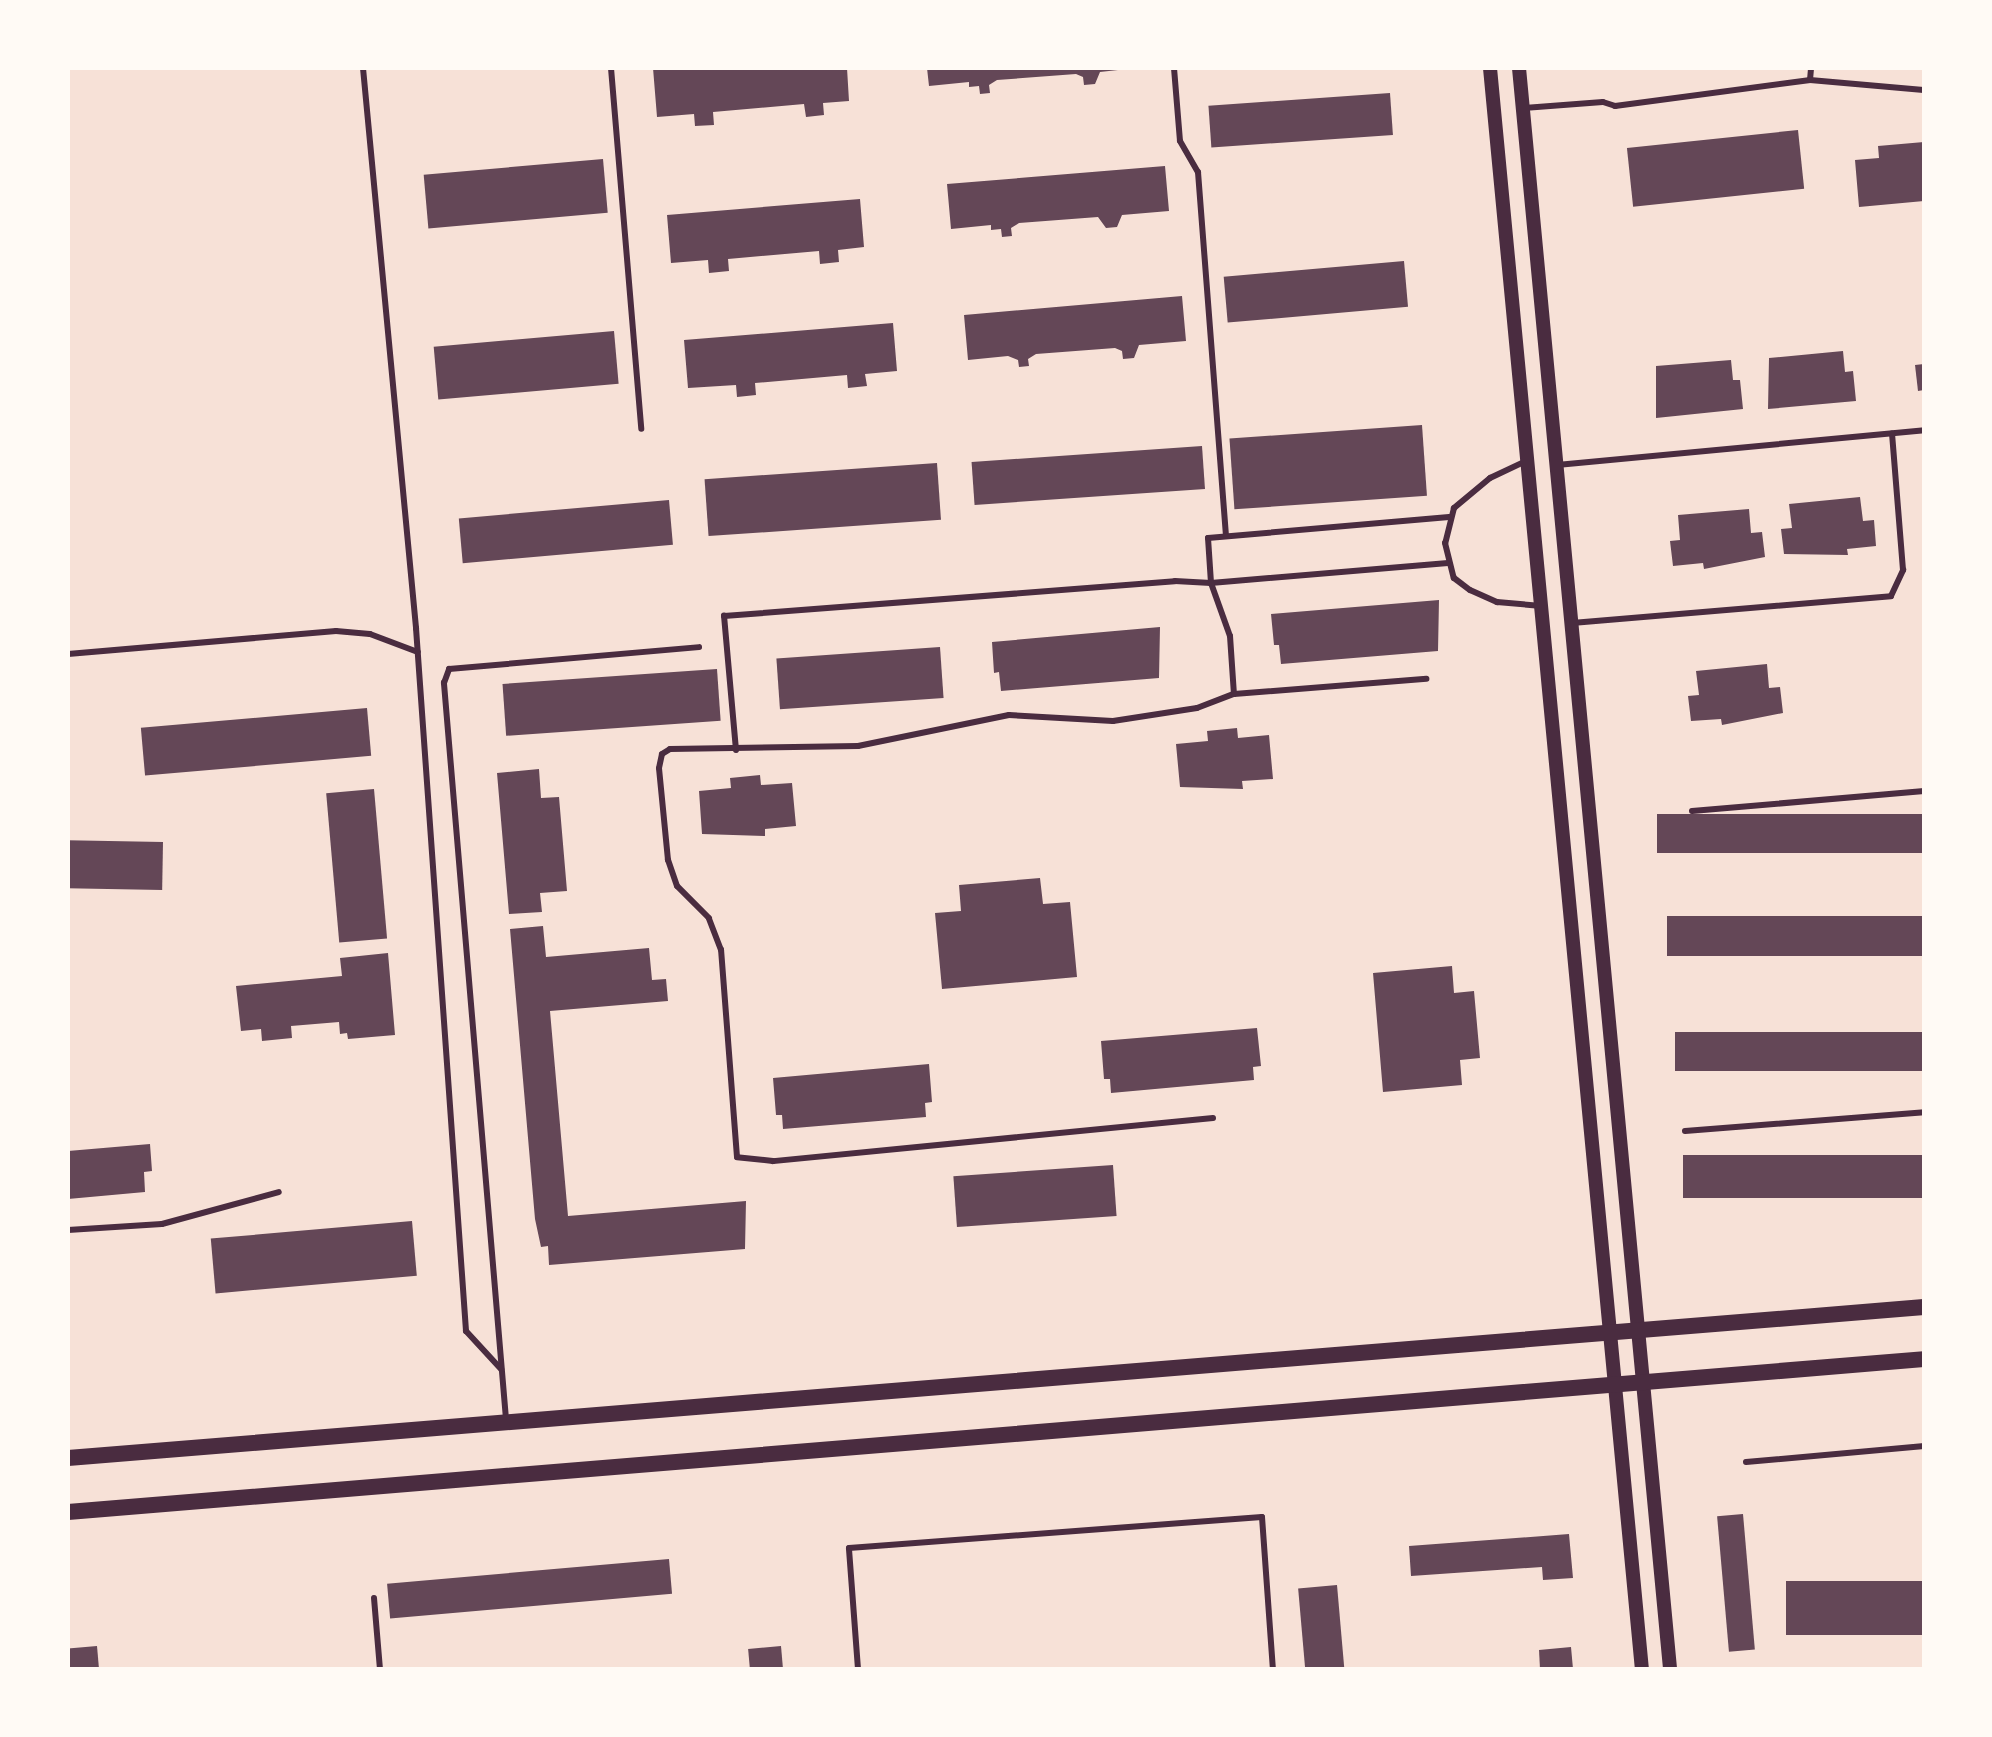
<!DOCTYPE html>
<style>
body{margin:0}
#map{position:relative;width:1992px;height:1737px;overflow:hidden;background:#f7e1d7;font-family:Poppins,sans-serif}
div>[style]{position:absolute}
.building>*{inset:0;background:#644757;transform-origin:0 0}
.service>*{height:6px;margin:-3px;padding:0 3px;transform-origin:3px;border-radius:3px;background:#4a2c40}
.tertiary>*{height:14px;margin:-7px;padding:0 7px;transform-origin:7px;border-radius:7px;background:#4a2c40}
.secondary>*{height:16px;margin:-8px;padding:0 8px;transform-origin:8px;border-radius:8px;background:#4a2c40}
span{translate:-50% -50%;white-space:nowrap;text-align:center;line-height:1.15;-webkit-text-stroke:8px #fffaf5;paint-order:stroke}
.frame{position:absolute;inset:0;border:70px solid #fffaf5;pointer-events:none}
</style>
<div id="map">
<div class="building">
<div style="clip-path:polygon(653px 68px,847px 68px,849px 101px,823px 103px,824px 115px,806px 117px,804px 104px,713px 112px,714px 125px,695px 126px,694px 114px,657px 117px)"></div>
<div style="clip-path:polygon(927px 68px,1118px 68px,1118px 70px,1100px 72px,1095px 84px,1084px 85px,1083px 77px,1076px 74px,997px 80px,989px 85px,990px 93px,980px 94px,979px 86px,969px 87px,969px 82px,929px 86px)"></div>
<div style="left:1390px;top:93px;width:42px;height:182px;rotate:86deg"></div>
<div style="left:1798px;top:130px;width:59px;height:172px;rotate:84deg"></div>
<div style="clip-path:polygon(1924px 142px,1924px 201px,1859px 207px,1855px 160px,1879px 158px,1878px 146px)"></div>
<div style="left:603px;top:159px;width:54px;height:180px;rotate:85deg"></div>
<div style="clip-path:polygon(1165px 166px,1169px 211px,1122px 215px,1117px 227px,1106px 228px,1098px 217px,1019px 223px,1011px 228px,1012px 236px,1002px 237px,1001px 229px,991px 230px,991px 225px,951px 229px,947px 184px)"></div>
<div style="clip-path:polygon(860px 199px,864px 247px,838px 250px,839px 262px,820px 264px,819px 251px,728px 259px,729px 271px,709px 273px,708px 260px,671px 263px,667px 215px)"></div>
<div style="left:1404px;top:261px;width:46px;height:181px;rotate:85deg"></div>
<div style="clip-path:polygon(1182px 296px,1186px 341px,1139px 345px,1134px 358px,1123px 359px,1122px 351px,1115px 348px,1036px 354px,1028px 359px,1029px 366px,1019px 367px,1018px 360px,1008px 356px,968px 360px,964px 315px)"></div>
<div style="clip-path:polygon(893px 323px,897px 371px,865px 374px,867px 386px,848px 388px,847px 375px,755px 383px,756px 395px,737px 397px,736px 385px,688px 388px,684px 340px)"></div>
<div style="left:614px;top:331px;width:53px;height:181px;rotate:85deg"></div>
<div style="clip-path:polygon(1843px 351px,1845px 372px,1853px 371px,1856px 401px,1768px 409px,1769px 358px)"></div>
<div style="clip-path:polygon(1731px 360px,1733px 380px,1740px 380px,1743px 409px,1656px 418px,1656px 366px)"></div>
<div style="clip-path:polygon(1924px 364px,1924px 390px,1918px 391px,1915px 365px)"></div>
<div style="left:1422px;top:425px;width:71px;height:193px;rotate:86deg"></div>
<div style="left:1202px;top:446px;width:43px;height:231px;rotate:86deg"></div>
<div style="left:937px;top:463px;width:57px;height:233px;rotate:86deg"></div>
<div style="clip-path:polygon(1860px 497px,1863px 521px,1874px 520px,1876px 546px,1847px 549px,1848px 555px,1784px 554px,1781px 529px,1792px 528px,1789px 504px)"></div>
<div style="left:669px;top:500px;width:45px;height:211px;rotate:85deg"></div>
<div style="clip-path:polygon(1749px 509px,1751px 533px,1762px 532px,1765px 557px,1704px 569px,1703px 563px,1673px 566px,1670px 541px,1680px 540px,1678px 515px)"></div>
<div style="clip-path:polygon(1439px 600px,1438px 651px,1281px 664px,1279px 645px,1274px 645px,1271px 614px)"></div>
<div style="clip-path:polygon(1160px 627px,1159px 678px,1001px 691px,999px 672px,994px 673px,992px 642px)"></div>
<div style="left:940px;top:647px;width:51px;height:164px;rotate:86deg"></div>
<div style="clip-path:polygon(1767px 664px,1769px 688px,1780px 687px,1783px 713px,1722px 725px,1721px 719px,1691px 721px,1688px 696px,1699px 695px,1696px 671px)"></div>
<div style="left:717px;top:669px;width:52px;height:215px;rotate:86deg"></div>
<div style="left:367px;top:708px;width:48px;height:227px;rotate:85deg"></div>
<div style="clip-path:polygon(1237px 728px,1238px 738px,1269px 735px,1273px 779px,1242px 781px,1243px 789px,1180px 787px,1176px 744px,1208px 741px,1207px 731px)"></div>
<div style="clip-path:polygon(539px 769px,541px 798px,559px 797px,567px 891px,540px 893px,542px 912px,509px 914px,497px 773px)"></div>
<div style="clip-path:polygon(760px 775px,761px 785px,792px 783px,796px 826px,765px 829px,765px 836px,702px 834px,699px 791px,731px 788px,730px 778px)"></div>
<div style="left:374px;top:789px;width:150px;height:48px;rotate:85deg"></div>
<div style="left:1924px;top:814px;width:39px;height:267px;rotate:90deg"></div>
<div style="left:163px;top:842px;width:48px;height:95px;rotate:91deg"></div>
<div style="clip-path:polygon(1040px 878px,1043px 904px,1070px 902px,1077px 977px,942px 989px,935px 913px,961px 911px,959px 885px)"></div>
<div style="left:1924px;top:916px;width:40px;height:257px;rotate:90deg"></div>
<div style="clip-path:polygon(543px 926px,546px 957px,649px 948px,652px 980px,666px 979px,668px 1001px,550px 1011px,568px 1216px,746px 1201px,745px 1249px,549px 1265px,548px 1246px,541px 1247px,535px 1219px,510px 929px)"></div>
<div style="clip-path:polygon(388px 953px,395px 1035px,348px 1039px,347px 1033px,340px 1034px,339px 1022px,291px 1026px,292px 1038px,262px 1041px,261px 1029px,241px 1031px,236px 986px,342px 976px,340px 958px)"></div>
<div style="clip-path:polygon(1452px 966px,1454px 993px,1474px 991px,1480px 1058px,1460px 1060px,1462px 1085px,1383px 1092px,1373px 973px)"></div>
<div style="clip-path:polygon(1257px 1028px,1261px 1066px,1253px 1067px,1254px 1080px,1111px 1093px,1110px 1079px,1104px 1079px,1101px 1041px)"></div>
<div style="left:1924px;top:1032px;width:39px;height:249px;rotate:90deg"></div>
<div style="clip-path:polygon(929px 1064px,932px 1102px,925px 1103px,926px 1117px,783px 1129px,782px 1115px,776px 1115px,773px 1078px)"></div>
<div style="clip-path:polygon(150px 1144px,152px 1171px,144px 1172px,145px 1192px,68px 1199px,68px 1151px)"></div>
<div style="left:1924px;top:1155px;width:43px;height:241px;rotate:90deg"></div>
<div style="left:1113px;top:1165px;width:51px;height:160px;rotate:86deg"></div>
<div style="left:412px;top:1221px;width:55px;height:202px;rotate:85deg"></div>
<div style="left:1743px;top:1514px;width:136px;height:26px;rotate:85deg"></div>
<div style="clip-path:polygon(1569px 1534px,1573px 1578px,1543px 1580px,1542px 1567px,1411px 1576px,1409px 1546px)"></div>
<div style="left:669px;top:1559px;width:35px;height:283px;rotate:85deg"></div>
<div style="left:1924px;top:1581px;width:54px;height:138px;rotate:90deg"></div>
<div style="left:1337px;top:1585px;width:84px;height:39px;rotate:85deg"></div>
<div style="left:97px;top:1646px;width:23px;height:29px;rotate:85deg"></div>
<div style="left:781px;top:1646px;width:23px;height:33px;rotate:85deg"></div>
<div style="clip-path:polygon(1571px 1647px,1573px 1669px,1540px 1669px,1539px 1650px)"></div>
</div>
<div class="service">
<div style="left:363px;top:68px;width:563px;rotate:84.59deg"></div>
<div style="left:416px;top:628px;width:705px;rotate:85.93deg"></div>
<div style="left:466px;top:1331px;width:52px;rotate:47.4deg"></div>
<div style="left:611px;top:68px;width:362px;rotate:85.2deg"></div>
<div style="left:1174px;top:68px;width:73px;rotate:85.3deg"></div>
<div style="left:1180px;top:141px;width:36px;rotate:60deg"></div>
<div style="left:1198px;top:172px;width:365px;rotate:85.6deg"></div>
<div style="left:1810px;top:80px;width:12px;rotate:-85deg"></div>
<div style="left:1523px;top:108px;width:80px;rotate:-4.3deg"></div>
<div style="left:1603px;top:102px;width:13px;rotate:18deg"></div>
<div style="left:1615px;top:106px;width:197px;rotate:-7.6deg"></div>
<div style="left:1810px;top:80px;width:114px;rotate:5deg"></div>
<div style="left:1528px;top:460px;width:42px;rotate:154.7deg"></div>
<div style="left:1490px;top:478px;width:47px;rotate:140.2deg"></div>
<div style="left:1454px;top:508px;width:36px;rotate:104deg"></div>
<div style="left:1445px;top:543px;width:36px;rotate:76deg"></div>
<div style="left:1454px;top:578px;width:20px;rotate:37deg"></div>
<div style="left:1470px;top:590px;width:30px;rotate:24deg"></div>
<div style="left:1497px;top:602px;width:45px;rotate:5.1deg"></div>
<div style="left:1557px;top:465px;width:369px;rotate:-5.4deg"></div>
<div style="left:1448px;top:563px;width:238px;rotate:175.2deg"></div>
<div style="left:1211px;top:583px;width:45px;rotate:-93.8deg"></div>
<div style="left:1208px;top:538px;width:242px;rotate:-5deg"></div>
<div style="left:1572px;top:623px;width:320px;rotate:-4.8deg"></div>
<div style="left:1891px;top:596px;width:29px;rotate:-65deg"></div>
<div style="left:1903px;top:570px;width:137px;rotate:-94.6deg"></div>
<div style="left:68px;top:654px;width:269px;rotate:-4.9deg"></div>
<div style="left:336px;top:631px;width:34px;rotate:5deg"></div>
<div style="left:370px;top:634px;width:51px;rotate:20.6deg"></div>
<div style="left:736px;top:750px;width:135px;rotate:-95.1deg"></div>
<div style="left:724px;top:616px;width:452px;rotate:-4.4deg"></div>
<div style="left:1175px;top:581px;width:36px;rotate:3deg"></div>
<div style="left:1211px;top:583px;width:56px;rotate:70.3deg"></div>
<div style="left:1230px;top:636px;width:58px;rotate:86.1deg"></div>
<div style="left:1692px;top:811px;width:233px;rotate:-4.9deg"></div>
<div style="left:1213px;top:1118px;width:442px;rotate:174.4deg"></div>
<div style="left:773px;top:1161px;width:36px;rotate:-174deg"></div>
<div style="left:737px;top:1157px;width:208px;rotate:-94.4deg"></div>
<div style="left:721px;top:950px;width:34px;rotate:-111deg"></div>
<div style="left:709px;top:918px;width:45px;rotate:-135deg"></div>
<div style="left:677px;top:886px;width:28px;rotate:-109deg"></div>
<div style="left:668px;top:860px;width:92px;rotate:-95.6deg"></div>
<div style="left:659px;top:768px;width:14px;rotate:-78deg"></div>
<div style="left:662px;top:754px;width:9px;rotate:-32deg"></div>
<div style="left:670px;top:749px;width:188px;rotate:-0.9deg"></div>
<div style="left:858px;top:746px;width:154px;rotate:-11.6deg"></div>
<div style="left:1009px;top:715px;width:104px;rotate:3.3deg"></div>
<div style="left:1113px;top:721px;width:85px;rotate:-8.8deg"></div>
<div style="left:1197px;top:708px;width:40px;rotate:-21deg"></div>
<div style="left:1234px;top:694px;width:193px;rotate:-4.5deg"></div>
<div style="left:1685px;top:1131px;width:240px;rotate:-4.5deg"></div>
<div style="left:68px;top:1230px;width:94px;rotate:-3.7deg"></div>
<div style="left:162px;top:1224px;width:121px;rotate:-15.3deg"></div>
<div style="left:506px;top:1419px;width:739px;rotate:-94.82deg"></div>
<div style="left:444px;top:683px;width:15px;rotate:-70deg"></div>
<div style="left:449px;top:669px;width:251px;rotate:-5deg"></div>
<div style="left:1746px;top:1462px;width:179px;rotate:-5.1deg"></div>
<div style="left:374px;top:1598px;width:71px;rotate:85.2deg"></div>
<div style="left:858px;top:1669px;width:121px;rotate:-94.3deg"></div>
<div style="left:849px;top:1548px;width:414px;rotate:-4.3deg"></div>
<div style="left:1262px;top:1517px;width:152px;rotate:85.9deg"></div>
</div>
<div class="tertiary">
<div style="left:1490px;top:68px;width:1608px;rotate:84.58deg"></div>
<div style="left:1519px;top:68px;width:1608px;rotate:84.61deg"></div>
</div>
<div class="secondary">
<div style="left:68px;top:1458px;width:1862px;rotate:-4.65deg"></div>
<div style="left:68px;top:1512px;width:1862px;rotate:-4.71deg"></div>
</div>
<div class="frame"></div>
</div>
